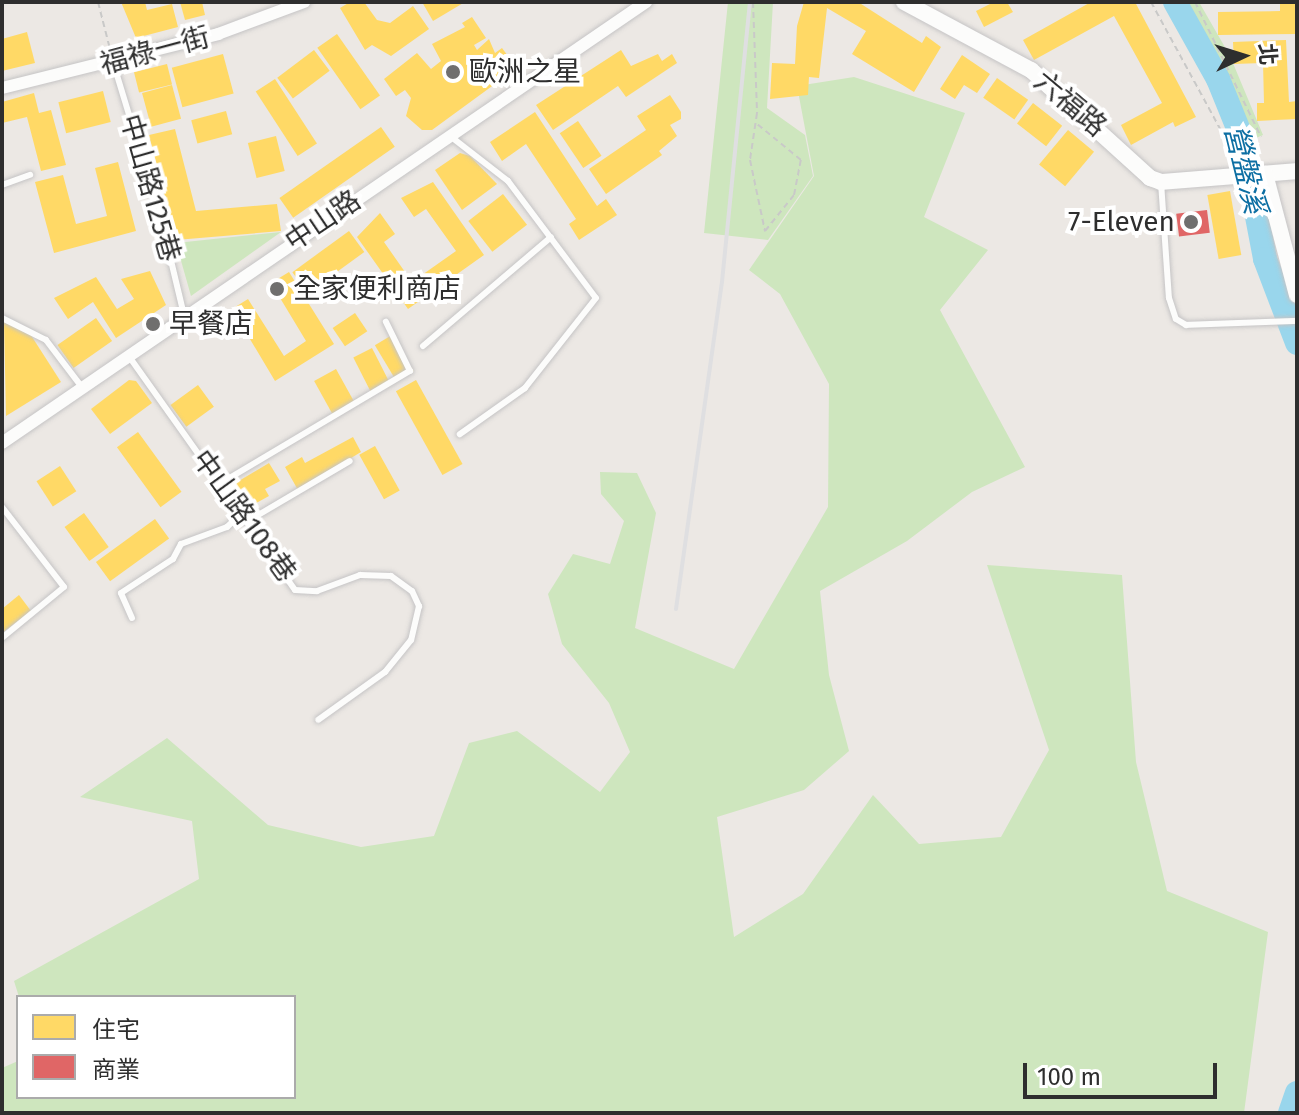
<!DOCTYPE html>
<meta charset="utf-8">
<style>
body{margin:0}
#map{position:relative;width:1299px;height:1115px;overflow:hidden;background:#ece8e4;font-family:"Fira Sans","Noto Sans TC",sans-serif}
div>[style]{position:absolute}
.green>*{inset:0;background:#cee6be}
.homes>*{inset:0;background:#ffd966;transform-origin:0 0}
.shops>*{inset:0;background:#e06666;transform-origin:0 0}
.river>*{height:24px;margin:-12px;padding:0 12px;transform-origin:12px;border-radius:12px;background:#99d6ec}
.path>*{height:2px;margin-top:-1px;transform-origin:0;background:repeating-linear-gradient(90deg,#c9c9c8 0 6px,transparent 0 10px)}
.roads{filter:drop-shadow(0 0 2px #c5c4c5) drop-shadow(0 0 2px #c5c4c5)}
.service>*{height:6px;margin:-3px;padding:0 3px;transform-origin:3px;border-radius:3px;background:#fcfcfb}
.minor>*{height:12px;margin:-6px;padding:0 6px;transform-origin:6px;border-radius:6px;background:#fcfcfb}
.tertiary>*{height:16px;margin:-8px;padding:0 8px;transform-origin:8px;border-radius:8px;background:#fcfcfb}
.rail>*{height:4px;margin:-2px;padding:0 2px;transform-origin:2px;border-radius:2px;background:#dfdfe1}
.dots>*{width:22px;height:22px;translate:-50% -50%;box-sizing:border-box;border:4px solid #fff;border-radius:50%}
span{translate:-50% -50%;white-space:nowrap;text-align:center;line-height:1.15;-webkit-text-stroke:8px #fff;paint-order:stroke}
.street-label{font-size:28px;color:#2e2e2e}
.poi-label{font-size:28px;color:#2e2e2e}
.left{translate:0 -50%;text-align:left}
.right{translate:-100% -50%;text-align:right}
.water-label{font-size:30px;color:#0d6fa3;font-style:italic}
.frame{position:absolute;inset:0;border:4px solid #2e2e2e;pointer-events:none}
.legend{position:absolute;left:16px;top:995px;width:280px;height:104px;box-sizing:border-box;background:#fff;border:2px solid #ababab;margin:0;padding:10px 14px;list-style:none;font-size:24px;color:#2e2e2e}
.legend li{display:flex;align-items:center;gap:16px;height:40px}
.legend b{width:40px;border:2px solid #ababab}
.north{position:absolute;left:1203px;top:16px;width:80px;height:80px;-webkit-text-stroke:6px #fff;paint-order:stroke;rotate:86deg;font-size:22px;font-weight:700;line-height:32px;text-align:center;color:#2e2e2e}
.north::after{content:'';display:block;margin:auto;width:28px;height:36px;background:#2e2e2e;clip-path:polygon(50% 0,100% 100%,50% 72%,0 100%)}
.scale{position:absolute;left:1023px;top:1063px;width:194px;height:36px;box-sizing:border-box;border:4px solid #2e2e2e;border-top:0;padding-left:10px;font-size:24px;line-height:28px;white-space:nowrap;color:#2e2e2e;-webkit-text-stroke:6px #fff;paint-order:stroke}
</style>
<div id="map">
<div class="green">
<div style="clip-path:polygon(728px 2px,773px 2px,767px 108px,805px 135px,813px 176px,768px 240px,704px 233px)"></div>
<div style="clip-path:polygon(1175px 2px,1199px 2px,1230px 56px,1263px 135px,1245px 143px,1218px 79px)"></div>
<div style="clip-path:polygon(854px 77px,965px 113px,924px 217px,988px 250px,940px 310px,1025px 467px,972px 492px,907px 541px,820px 591px,829px 675px,849px 751px,804px 790px,717px 817px,734px 937px,803px 894px,873px 795px,919px 844px,1001px 837px,1049px 750px,987px 565px,1122px 575px,1136px 762px,1167px 891px,1268px 932px,1244px 1113px,2px 1113px,2px 1068px,18px 1061px,18px 1097px,294px 1097px,294px 997px,19px 997px,14px 981px,199px 879px,192px 821px,80px 797px,167px 738px,268px 825px,361px 847px,434px 836px,469px 743px,517px 731px,600px 792px,630px 752px,609px 703px,562px 644px,548px 594px,573px 554px,610px 564px,624px 521px,601px 494px,600px 472px,637px 473px,656px 513px,635px 628px,734px 669px,828px 507px,829px 384px,780px 294px,749px 270px,814px 176px,797px 86px)"></div>
<div style="clip-path:polygon(281px 232px,191px 296px,176px 243px)"></div>
</div>
<div class="homes">
<div style="clip-path:polygon(121px 2px,145px 2px,147px 10px,172px 4px,178px 27px,136px 38px)"></div>
<div style="clip-path:polygon(180px 2px,202px 2px,205px 15px,185px 20px)"></div>
<div style="clip-path:polygon(350px 2px,364px 2px,377px 20px,390px 23px,413px 6px,429px 29px,391px 56px,372px 45px,365px 50px,340px 8px)"></div>
<div style="clip-path:polygon(422px 2px,465px 2px,433px 21px)"></div>
<div style="clip-path:polygon(804px 2px,858px 2px,922px 43px,926px 36px,941px 47px,914px 92px,852px 54px,866px 31px,827px 8px,819px 78px,809px 77px,808px 95px,770px 99px,772px 63px,795px 64px,797px 26px)"></div>
<div style="clip-path:polygon(994px 2px,1007px 2px,1013px 12px,984px 27px,976px 11px)"></div>
<div style="clip-path:polygon(1091px 2px,1135px 2px,1196px 117px,1175px 127px,1173px 122px,1131px 145px,1121px 125px,1162px 103px,1114px 16px,1034px 60px,1023px 40px)"></div>
<div style="clip-path:polygon(1280px 2px,1297px 2px,1297px 34px,1218px 35px,1218px 12px,1280px 11px)"></div>
<div style="clip-path:polygon(472px 17px,486px 38px,474px 45px,477px 50px,489px 39px,495px 53px,502px 48px,517px 68px,432px 130px,422px 130px,406px 116px,411px 98px,405px 90px,396px 96px,384px 79px,417px 53px,431px 69px,441px 61px,432px 44px,465px 27px,462px 23px)"></div>
<div style="clip-path:polygon(27px 32px,35px 63px,2px 71px,2px 39px)"></div>
<div style="left:337px;top:34px;width:75px;height:24px;rotate:55deg"></div>
<div style="clip-path:polygon(1286px 40px,1289px 102px,1297px 101px,1297px 119px,1257px 121px,1257px 103px,1264px 103px,1263px 63px,1234px 64px,1233px 42px)"></div>
<div style="left:314px;top:50px;width:26px;height:46px;rotate:53deg"></div>
<div style="clip-path:polygon(621px 50px,631px 66px,658px 54px,662px 61px,672px 54px,677px 63px,626px 97px,618px 86px,553px 130px,536px 105px)"></div>
<div style="left:223px;top:54px;width:41px;height:53px;rotate:75deg"></div>
<div style="clip-path:polygon(962px 55px,990px 74px,977px 93px,964px 85px,955px 99px,940px 89px)"></div>
<div style="left:167px;top:64px;width:21px;height:34px;rotate:76deg"></div>
<div style="left:997px;top:78px;width:38px;height:24px;rotate:35deg"></div>
<div style="left:275px;top:79px;width:77px;height:23px;rotate:57deg"></div>
<div style="left:172px;top:85px;width:35px;height:31px;rotate:75deg"></div>
<div style="left:103px;top:91px;width:32px;height:46px;rotate:76deg"></div>
<div style="clip-path:polygon(34px 93px,39px 113px,51px 110px,66px 165px,41px 171px,27px 117px,2px 123px,2px 102px)"></div>
<div style="clip-path:polygon(670px 95px,681px 112px,681px 119px,670px 125px,677px 136px,659px 151px,662px 155px,606px 194px,589px 169px,646px 130px,637px 116px)"></div>
<div style="left:1033px;top:103px;width:37px;height:26px;rotate:38deg"></div>
<div style="left:226px;top:111px;width:24px;height:36px;rotate:75deg"></div>
<div style="clip-path:polygon(535px 112px,597px 206px,606px 199px,617px 215px,579px 240px,569px 224px,576px 219px,526px 144px,502px 161px,490px 142px)"></div>
<div style="left:578px;top:121px;width:42px;height:22px;rotate:56deg"></div>
<div style="left:381px;top:127px;width:24px;height:124px;rotate:55deg"></div>
<div style="clip-path:polygon(175px 129px,196px 211px,277px 204px,281px 231px,176px 240px,149px 135px)"></div>
<div style="left:1068px;top:130px;width:34px;height:45px;rotate:40deg"></div>
<div style="left:276px;top:136px;width:36px;height:29px;rotate:76deg"></div>
<div style="clip-path:polygon(460px 153px,470px 156px,497px 184px,462px 210px,435px 170px)"></div>
<div style="clip-path:polygon(118px 162px,136px 231px,54px 253px,35px 182px,63px 175px,76px 224px,107px 216px,95px 168px)"></div>
<div style="clip-path:polygon(433px 182px,484px 255px,408px 309px,357px 237px,380px 213px,395px 234px,384px 242px,412px 282px,456px 251px,426px 209px,414px 217px,401px 198px)"></div>
<div style="left:1230px;top:191px;width:65px;height:23px;rotate:80deg"></div>
<div style="left:503px;top:194px;width:39px;height:44px;rotate:52deg"></div>
<div style="left:349px;top:231px;width:26px;height:70px;rotate:54deg"></div>
<div style="clip-path:polygon(150px 271px,166px 305px,116px 338px,93px 302px,68px 319px,54px 298px,96px 277px,117px 309px,134px 299px,121px 279px)"></div>
<div style="clip-path:polygon(289px 272px,334px 344px,275px 381px,232px 309px,248px 299px,284px 356px,306px 341px,271px 283px)"></div>
<div style="left:355px;top:313px;width:22px;height:27px;rotate:56deg"></div>
<div style="left:96px;top:318px;width:28px;height:47px;rotate:55deg"></div>
<div style="clip-path:polygon(4px 321px,27px 329px,61px 382px,6px 416px)"></div>
<div style="left:392px;top:335px;width:42px;height:20px;rotate:59deg"></div>
<div style="left:372px;top:348px;width:42px;height:21px;rotate:63deg"></div>
<div style="left:336px;top:369px;width:38px;height:25px;rotate:61deg"></div>
<div style="clip-path:polygon(129px 380px,136px 381px,152px 403px,110px 434px,91px 409px)"></div>
<div style="left:416px;top:380px;width:96px;height:23px;rotate:61deg"></div>
<div style="left:198px;top:385px;width:27px;height:34px;rotate:54deg"></div>
<div style="left:138px;top:432px;width:74px;height:26px;rotate:54deg"></div>
<div style="clip-path:polygon(353px 437px,361px 452px,298px 490px,285px 467px,302px 457px,305px 463px)"></div>
<div style="left:375px;top:446px;width:51px;height:18px;rotate:61deg"></div>
<div style="clip-path:polygon(269px 463px,280px 481px,265px 489px,269px 496px,245px 509px,232px 485px)"></div>
<div style="left:60px;top:466px;width:30px;height:28px;rotate:57deg"></div>
<div style="left:84px;top:513px;width:42px;height:24px;rotate:54deg"></div>
<div style="left:155px;top:519px;width:24px;height:73px;rotate:54deg"></div>
<div style="clip-path:polygon(19px 595px,31px 611px,2px 633px,2px 609px)"></div>
</div>
<div class="shops">
<div style="left:1207px;top:210px;width:23px;height:31px;rotate:83deg"></div>
</div>
<div class="river">
<div style="left:1175px;top:2px;width:88px;rotate:60.8deg"></div>
<div style="left:1218px;top:79px;width:64px;rotate:67.9deg"></div>
<div style="left:1242px;top:138px;width:123px;rotate:79.2deg"></div>
<div style="left:1265px;top:259px;width:90px;rotate:69.1deg"></div>
<div style="left:1290px;top:1113px;width:21px;rotate:-71deg"></div>
</div>
<div class="path">
<div style="left:98px;top:2px;width:49px;rotate:75.7deg"></div>
<div style="left:753px;top:2px;width:111px;rotate:87.9deg"></div>
<div style="left:757px;top:113px;width:48px;rotate:98.5deg"></div>
<div style="left:750px;top:160px;width:73px;rotate:78.1deg"></div>
<div style="left:765px;top:231px;width:46px;rotate:-51.1deg"></div>
<div style="left:794px;top:195px;width:36px;rotate:-79deg"></div>
<div style="left:801px;top:160px;width:58px;rotate:-140.6deg"></div>
<div style="left:1151px;top:2px;width:148px;rotate:61.4deg"></div>
<div style="left:1222px;top:132px;width:29px;rotate:74deg"></div>
<div style="left:1195px;top:2px;width:150px;rotate:63.9deg"></div>
</div>
<div class="roads">
<div class="service">
<div style="left:113px;top:62px;width:172px;rotate:73.1deg"></div>
<div style="left:163px;top:227px;width:90px;rotate:76.6deg"></div>
<div style="left:450px;top:136px;width:73px;rotate:37.8deg"></div>
<div style="left:508px;top:181px;width:146px;rotate:53.1deg"></div>
<div style="left:596px;top:298px;width:115px;rotate:128.3deg"></div>
<div style="left:525px;top:388px;width:80px;rotate:144.7deg"></div>
<div style="left:1161px;top:182px;width:116px;rotate:86.1deg"></div>
<div style="left:1169px;top:298px;width:22px;rotate:72deg"></div>
<div style="left:1176px;top:319px;width:12px;rotate:31deg"></div>
<div style="left:1186px;top:325px;width:111px;rotate:-2.1deg"></div>
<div style="left:2px;top:185px;width:30px;rotate:-20deg"></div>
<div style="left:2px;top:318px;width:49px;rotate:26.6deg"></div>
<div style="left:46px;top:340px;width:58px;rotate:52.7deg"></div>
<div style="left:423px;top:346px;width:168px;rotate:-40.4deg"></div>
<div style="left:128px;top:355px;width:288px;rotate:54.6deg"></div>
<div style="left:295px;top:590px;width:22px;rotate:3deg"></div>
<div style="left:317px;top:591px;width:46px;rotate:-20.4deg"></div>
<div style="left:360px;top:575px;width:31px;rotate:2deg"></div>
<div style="left:391px;top:576px;width:26px;rotate:36deg"></div>
<div style="left:412px;top:591px;width:17px;rotate:65deg"></div>
<div style="left:419px;top:606px;width:35px;rotate:103deg"></div>
<div style="left:411px;top:640px;width:41px;rotate:129.1deg"></div>
<div style="left:385px;top:672px;width:82px;rotate:144.4deg"></div>
<div style="left:221px;top:483px;width:220px;rotate:-30.7deg"></div>
<div style="left:410px;top:371px;width:55px;rotate:-116.1deg"></div>
<div style="left:2px;top:507px;width:101px;rotate:52.2deg"></div>
<div style="left:64px;top:587px;width:80px;rotate:140.6deg"></div>
<div style="left:248px;top:521px;width:118px;rotate:-30.5deg"></div>
<div style="left:132px;top:618px;width:27px;rotate:-114deg"></div>
<div style="left:121px;top:593px;width:62px;rotate:-33.2deg"></div>
<div style="left:173px;top:559px;width:17px;rotate:-62deg"></div>
<div style="left:181px;top:544px;width:49px;rotate:-20.3deg"></div>
<div style="left:227px;top:527px;width:19px;rotate:-43deg"></div>
</div>
<div class="minor">
<div style="left:2px;top:88px;width:223px;rotate:-14deg"></div>
<div style="left:218px;top:34px;width:92px;rotate:-20.4deg"></div>
<div style="left:2px;top:443px;width:781px;rotate:-34.4deg"></div>
</div>
<div class="tertiary">
<div style="left:904px;top:2px;width:144px;rotate:28.2deg"></div>
<div style="left:1031px;top:70px;width:161px;rotate:42.2deg"></div>
<div style="left:1150px;top:178px;width:12px;rotate:20deg"></div>
<div style="left:1161px;top:182px;width:136px;rotate:-4.6deg"></div>
<div style="left:1265px;top:174px;width:125px;rotate:75.2deg"></div>
</div>
</div>
<div class="rail">
<div style="left:676px;top:609px;width:330px;rotate:-82deg"></div>
<div style="left:722px;top:282px;width:281px;rotate:-84.3deg"></div>
</div>
<div class="dots">
<div style="left:453px;top:72px;background:#706f6e"></div>
<div style="left:1191px;top:222px;background:#706f6e"></div>
<div style="left:277px;top:289px;background:#706f6e"></div>
<div style="left:153px;top:324px;background:#706f6e"></div>
</div>
<div class="street-label">
<span style="left:155px;top:51px;rotate:-15deg">福祿一街</span>
<span style="left:1070px;top:104px;rotate:40deg">六福路</span>
<span style="left:150px;top:188px;rotate:74deg">中山路125巷</span>
<span style="left:323px;top:221px;rotate:-34deg">中山路</span>
<span style="left:244px;top:516px;rotate:54deg">中山路108巷</span>
</div>
<div class="poi-label">
<span class="left" style="left:469px;top:72px">歐洲之星</span>
<span class="right" style="left:1175px;top:222px">7-Eleven</span>
<span class="left" style="left:293px;top:289px">全家便利商店</span>
<span class="left" style="left:169px;top:324px">早餐店</span>
</div>
<div class="water-label">
<span style="left:1245px;top:169px;rotate:76deg">營盤溪</span>
</div>
<div class="frame"></div>
<ul class="legend">
<li><b style="height:22px;background:#ffd966"></b>住宅</li>
<li><b style="height:22px;background:#e06666"></b>商業</li>
</ul>
<div class="north">北</div>
<div class="scale">100 m</div>
</div>
